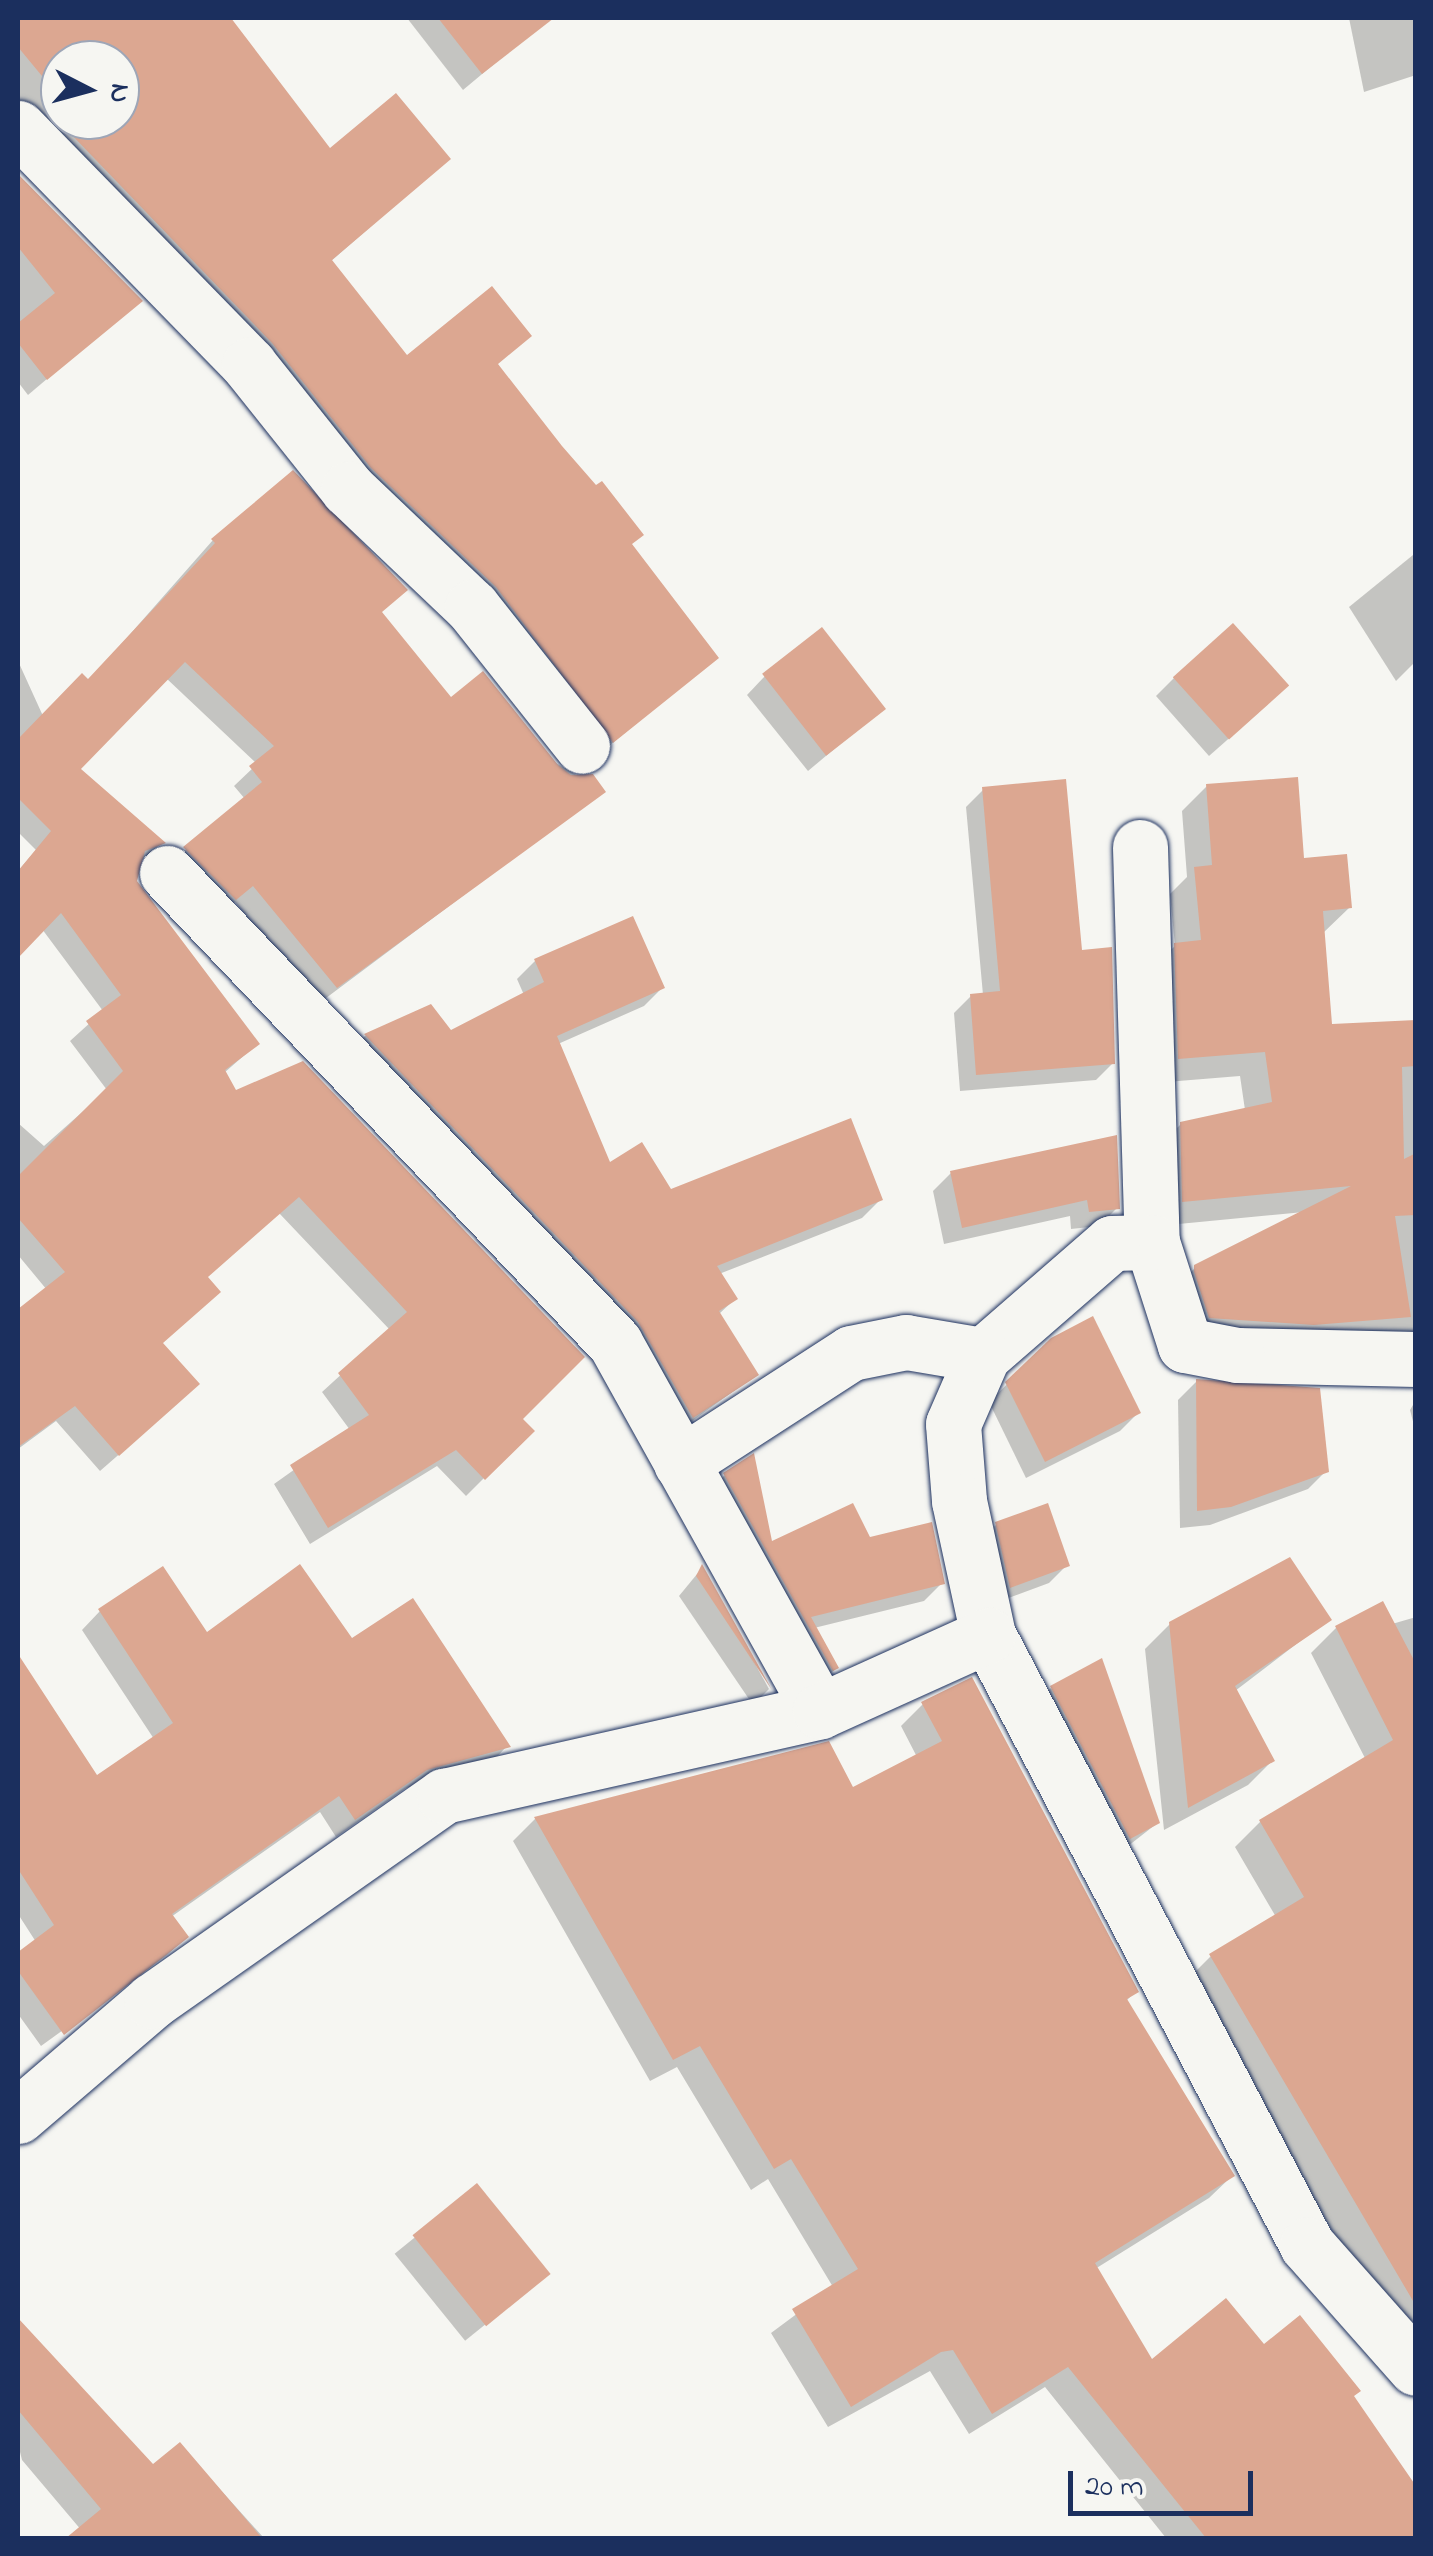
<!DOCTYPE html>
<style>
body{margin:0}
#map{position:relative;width:1433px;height:2556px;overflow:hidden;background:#f6f6f2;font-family:"Indie Flower",sans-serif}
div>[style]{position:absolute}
.shadow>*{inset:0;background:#0003;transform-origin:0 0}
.building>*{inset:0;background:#dca791;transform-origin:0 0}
.roads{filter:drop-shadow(0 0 2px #1b2f5e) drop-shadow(0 0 2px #1b2f5e)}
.minor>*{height:55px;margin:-27.5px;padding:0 27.5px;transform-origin:27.5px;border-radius:27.5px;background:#f6f6f2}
span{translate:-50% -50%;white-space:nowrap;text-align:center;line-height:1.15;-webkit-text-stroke:8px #f6f6f2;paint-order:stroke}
.frame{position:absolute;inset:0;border:20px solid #1b2f5e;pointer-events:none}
.north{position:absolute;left:40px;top:40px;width:100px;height:100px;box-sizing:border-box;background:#f6f6f2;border:2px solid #9ea6b7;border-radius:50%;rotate:96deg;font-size:28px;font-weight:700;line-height:40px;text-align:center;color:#1b2f5e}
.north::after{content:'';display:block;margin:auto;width:35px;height:45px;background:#1b2f5e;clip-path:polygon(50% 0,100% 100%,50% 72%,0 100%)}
.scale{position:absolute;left:1068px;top:2471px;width:185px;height:45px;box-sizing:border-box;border:5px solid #1b2f5e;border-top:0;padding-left:12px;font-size:30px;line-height:35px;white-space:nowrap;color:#1b2f5e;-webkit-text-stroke:8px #f6f6f2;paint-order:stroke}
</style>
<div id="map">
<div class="shadow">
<div style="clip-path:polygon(evenodd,18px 18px,224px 18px,330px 152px,448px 159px,330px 262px,407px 359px,496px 365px,716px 658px,594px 758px,18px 123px,18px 18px,60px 60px,120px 60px,120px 120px,60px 120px,60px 60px)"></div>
<div style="clip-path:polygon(407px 18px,528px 18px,536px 29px,463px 90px)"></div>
<div style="clip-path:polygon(1349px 18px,1416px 18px,1416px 75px,1364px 92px)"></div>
<div style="clip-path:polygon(18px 176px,139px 301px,28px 395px,18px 382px)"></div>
<div style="clip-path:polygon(213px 540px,380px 613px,450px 700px,603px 791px,318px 1004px,235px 902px,217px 916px,167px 866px,245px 799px,234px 786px,257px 764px,166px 678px,77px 770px,162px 843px,139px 862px,134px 882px,257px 1044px,224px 1073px,235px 1093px,531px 1431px,466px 1496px,437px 1466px,310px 1544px,274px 1484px,350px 1430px,322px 1392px,390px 1330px,279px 1213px,206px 1278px,161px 1344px,179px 1402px,100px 1471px,56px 1421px,18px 1449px,18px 1313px,47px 1290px,18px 1255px,18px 1123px,44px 1146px,107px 1090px,70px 1041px,103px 1011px,42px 929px,18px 955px,18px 871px,36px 850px,18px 832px,18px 661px,43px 716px,88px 682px)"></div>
<div style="clip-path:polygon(1413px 555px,1416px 661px,1396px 681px,1349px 607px)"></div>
<div style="clip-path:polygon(765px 676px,882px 709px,808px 771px,747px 695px)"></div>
<div style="clip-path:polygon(1174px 678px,1268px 704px,1209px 756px,1156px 696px)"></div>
<div style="clip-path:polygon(1207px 786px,1302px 860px,1349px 908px,1322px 934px,1330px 1026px,1416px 1022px,1416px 1372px,1184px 1342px,1170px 1292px,1196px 1267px,1304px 1212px,1158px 1226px,1156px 1149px,1181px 1124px,1245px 1110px,1240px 1076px,1154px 1083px,1150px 970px,1175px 946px,1170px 894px,1187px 877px,1182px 811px)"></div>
<div style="clip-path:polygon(983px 790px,1080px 952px,1113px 1063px,1096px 1080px,960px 1091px,954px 1013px,971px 996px,983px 995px,966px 807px)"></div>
<div style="clip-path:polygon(535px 961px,662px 988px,644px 1006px,558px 1044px,609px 1166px,670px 1192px,880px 1200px,862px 1218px,719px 1274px,735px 1299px,719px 1314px,756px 1375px,674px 1434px,347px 1054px,365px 1036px,430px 1007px,450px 1033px,524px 995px,517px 979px)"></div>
<div style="clip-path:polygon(1115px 1138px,1117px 1208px,1099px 1226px,1071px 1229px,1070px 1216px,944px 1244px,933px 1191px,951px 1173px)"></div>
<div style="clip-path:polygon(1052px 1340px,1138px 1413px,1120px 1431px,1026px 1478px,989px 1402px)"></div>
<div style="clip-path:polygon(1197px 1381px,1326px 1471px,1308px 1489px,1210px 1525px,1180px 1528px,1178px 1400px)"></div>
<div style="clip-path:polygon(1416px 1400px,1416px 1433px,1410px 1410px)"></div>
<div style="clip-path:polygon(725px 1475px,770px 1545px,868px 1540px,942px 1583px,924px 1601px,814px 1628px,836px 1668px,818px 1686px,706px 1493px)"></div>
<div style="clip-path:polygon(997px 1524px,1067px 1565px,1049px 1583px,992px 1604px,978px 1542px)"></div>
<div style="clip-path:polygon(702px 1568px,769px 1689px,753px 1705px,679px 1596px)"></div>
<div style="clip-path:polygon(1382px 1604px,1392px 1624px,1416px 1617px,1416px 2340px,1343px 2250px,1186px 1981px,1211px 1956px,1276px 1917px,1235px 1847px,1260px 1822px,1366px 1760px,1311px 1653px,1336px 1628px)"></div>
<div style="clip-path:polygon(100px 1611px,206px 1635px,352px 1641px,507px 1746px,490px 1764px,406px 1788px,336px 1837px,320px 1812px,171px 1917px,186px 1937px,167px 1955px,41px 2046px,18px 2014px,18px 1956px,36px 1942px,18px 1914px,18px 1658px,96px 1779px,154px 1739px,82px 1630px)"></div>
<div style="clip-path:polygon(1329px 1619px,1235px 1691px,1272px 1761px,1248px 1785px,1164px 1830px,1145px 1649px,1170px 1624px)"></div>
<div style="left:1051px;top:1688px;width:172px;height:37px;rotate:52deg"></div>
<div style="clip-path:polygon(923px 1704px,1136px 1991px,1125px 2002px,1232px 2176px,1209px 2198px,1095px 2269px,1151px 2362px,1264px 2348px,1351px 2396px,1416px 2490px,1416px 2538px,1166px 2538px,1045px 2387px,969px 2434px,930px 2371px,828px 2427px,771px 2333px,833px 2287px,768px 2179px,751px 2190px,677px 2067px,650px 2081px,513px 1841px,535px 1819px,828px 1744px,852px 1790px,917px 1757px,901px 1726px)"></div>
<div style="left:477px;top:2187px;width:112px;height:106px;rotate:51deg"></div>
<div style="clip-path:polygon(18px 2321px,153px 2468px,180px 2445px,264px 2538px,79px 2538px,82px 2531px,22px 2460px,18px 2444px)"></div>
</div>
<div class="building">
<div style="clip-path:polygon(evenodd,18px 18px,231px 18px,330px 148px,396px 93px,451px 159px,332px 260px,407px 355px,492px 286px,532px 336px,498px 364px,562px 446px,596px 485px,602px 481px,644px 535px,632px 544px,719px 658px,613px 743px,496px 587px,371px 468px,272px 343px,43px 105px,56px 93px,18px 47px,18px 18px,60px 60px,120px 60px,120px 120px,60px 120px,60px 60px)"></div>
<div style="clip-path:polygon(438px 18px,554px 18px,482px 74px)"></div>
<div style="clip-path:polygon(18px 174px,143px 301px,47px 380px,18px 343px,18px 323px,55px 293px,18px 247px)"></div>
<div style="clip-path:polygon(293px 470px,408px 590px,382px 612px,451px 697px,483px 671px,558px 765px,571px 775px,593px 774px,606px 792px,337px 988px,253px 886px,236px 900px,183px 847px,262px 782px,249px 766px,274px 746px,185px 662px,81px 769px,166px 843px,145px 851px,137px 881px,260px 1044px,225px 1070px,236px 1090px,303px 1061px,585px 1357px,523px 1419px,535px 1431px,485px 1480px,456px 1450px,328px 1528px,290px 1465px,369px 1415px,338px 1373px,407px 1312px,299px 1197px,208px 1277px,221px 1292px,163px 1343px,200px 1384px,119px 1456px,75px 1406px,18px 1447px,18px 1309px,65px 1272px,18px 1218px,18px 1176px,123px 1071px,86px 1021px,121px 995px,61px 913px,18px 958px,18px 871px,51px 831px,18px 798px,18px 739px,82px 673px,88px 679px,215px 543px,211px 539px)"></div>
<div style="left:1233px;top:623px;width:84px;height:81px;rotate:48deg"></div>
<div style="left:822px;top:627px;width:104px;height:76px;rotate:52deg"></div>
<div style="clip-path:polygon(1298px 777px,1304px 858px,1347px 854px,1352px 908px,1323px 911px,1332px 1024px,1416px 1020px,1416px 1066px,1402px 1067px,1404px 1159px,1416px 1153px,1416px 1215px,1395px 1216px,1411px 1317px,1314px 1325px,1209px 1318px,1194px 1272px,1194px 1265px,1351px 1186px,1182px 1202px,1180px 1122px,1272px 1102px,1265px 1052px,1178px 1059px,1174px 943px,1201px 940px,1194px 867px,1212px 865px,1206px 784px)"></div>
<div style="clip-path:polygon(1066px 779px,1082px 950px,1112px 947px,1115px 1064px,976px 1075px,970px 994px,1000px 991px,982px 787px)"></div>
<div style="clip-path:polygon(633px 916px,665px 988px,557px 1036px,610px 1162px,642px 1142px,671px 1189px,851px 1118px,883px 1200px,717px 1266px,738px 1299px,719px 1311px,759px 1375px,693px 1418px,638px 1322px,364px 1034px,431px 1004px,451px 1030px,544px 982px,534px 959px)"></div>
<div style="clip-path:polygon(1117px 1135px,1120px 1209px,1089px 1212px,1087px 1200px,962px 1228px,950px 1171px)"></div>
<div style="clip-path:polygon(1093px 1316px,1141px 1413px,1045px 1462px,1005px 1382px,1051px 1338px)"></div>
<div style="clip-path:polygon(1196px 1379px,1320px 1388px,1329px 1472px,1231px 1507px,1197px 1511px)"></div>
<div style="clip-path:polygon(754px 1453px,772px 1541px,853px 1503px,870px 1537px,932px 1522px,945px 1584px,811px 1617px,839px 1668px,833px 1671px,723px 1473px)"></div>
<div style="clip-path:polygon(1048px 1503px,1070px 1566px,1010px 1588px,995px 1522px)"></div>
<div style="clip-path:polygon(1290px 1557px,1332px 1620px,1235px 1686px,1275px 1761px,1188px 1808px,1169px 1622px)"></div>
<div style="clip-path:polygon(300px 1564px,352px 1638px,413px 1598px,511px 1747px,427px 1770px,355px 1820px,339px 1796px,172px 1914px,189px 1937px,64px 2035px,18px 1971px,18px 1952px,54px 1925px,18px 1869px,18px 1654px,97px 1775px,173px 1723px,98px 1609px,163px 1566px,207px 1632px)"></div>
<div style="clip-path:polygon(702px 1564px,772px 1690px,696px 1576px)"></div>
<div style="clip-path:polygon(1383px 1601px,1416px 1664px,1416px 2306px,1209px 1954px,1304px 1897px,1259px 1820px,1393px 1740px,1335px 1626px)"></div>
<div style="clip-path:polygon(1102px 1658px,1160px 1823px,1130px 1839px,1050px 1686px)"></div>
<div style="clip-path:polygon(972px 1677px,1139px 1992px,1127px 1999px,1235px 2176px,1095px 2263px,1152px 2359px,1226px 2298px,1264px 2344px,1300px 2315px,1361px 2391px,1354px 2396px,1416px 2486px,1416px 2538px,1206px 2538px,1068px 2367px,992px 2414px,953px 2350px,941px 2352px,851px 2407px,792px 2309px,858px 2269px,791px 2159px,774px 2169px,700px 2046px,673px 2060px,534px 1817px,829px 1741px,853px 1787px,942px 1741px,921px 1702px)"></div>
<div style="left:477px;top:2183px;width:117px;height:83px;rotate:51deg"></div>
<div style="clip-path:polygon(18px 2318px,153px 2464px,180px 2442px,262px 2538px,66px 2538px,101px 2509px,18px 2410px)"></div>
</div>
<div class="roads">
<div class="minor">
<div style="left:18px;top:128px;width:331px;rotate:45.7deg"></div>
<div style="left:249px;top:365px;width:159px;rotate:51.4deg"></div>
<div style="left:348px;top:489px;width:171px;rotate:43.6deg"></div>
<div style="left:472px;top:607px;width:177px;rotate:51.6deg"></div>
<div style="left:1140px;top:847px;width:395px;rotate:88.3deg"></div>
<div style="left:167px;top:873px;width:649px;rotate:46.37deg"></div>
<div style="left:615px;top:1343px;width:421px;rotate:60.9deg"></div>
<div style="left:1416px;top:1359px;width:179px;rotate:-178.7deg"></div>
<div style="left:1237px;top:1355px;width:53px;rotate:-169.1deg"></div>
<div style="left:1185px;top:1345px;width:108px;rotate:-107.8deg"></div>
<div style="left:1152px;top:1242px;width:40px;rotate:178.6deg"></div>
<div style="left:1112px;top:1243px;width:171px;rotate:139deg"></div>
<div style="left:983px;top:1355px;width:75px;rotate:113.5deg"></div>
<div style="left:953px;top:1424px;width:77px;rotate:85.5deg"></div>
<div style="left:959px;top:1501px;width:137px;rotate:77.8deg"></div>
<div style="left:988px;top:1635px;width:688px;rotate:62.39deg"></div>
<div style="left:1307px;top:2245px;width:164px;rotate:48.5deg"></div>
<div style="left:681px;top:1463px;width:202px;rotate:-32.9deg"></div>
<div style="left:851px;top:1353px;width:56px;rotate:-11.3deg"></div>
<div style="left:906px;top:1342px;width:78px;rotate:9.6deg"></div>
<div style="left:18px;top:2116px;width:177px;rotate:-40.6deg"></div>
<div style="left:152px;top:2001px;width:357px;rotate:-35.1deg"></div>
<div style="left:444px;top:1796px;width:385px;rotate:-12.7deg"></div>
<div style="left:820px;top:1711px;width:184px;rotate:-24.3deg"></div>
</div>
</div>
<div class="frame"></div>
<div class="north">N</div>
<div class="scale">20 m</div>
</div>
